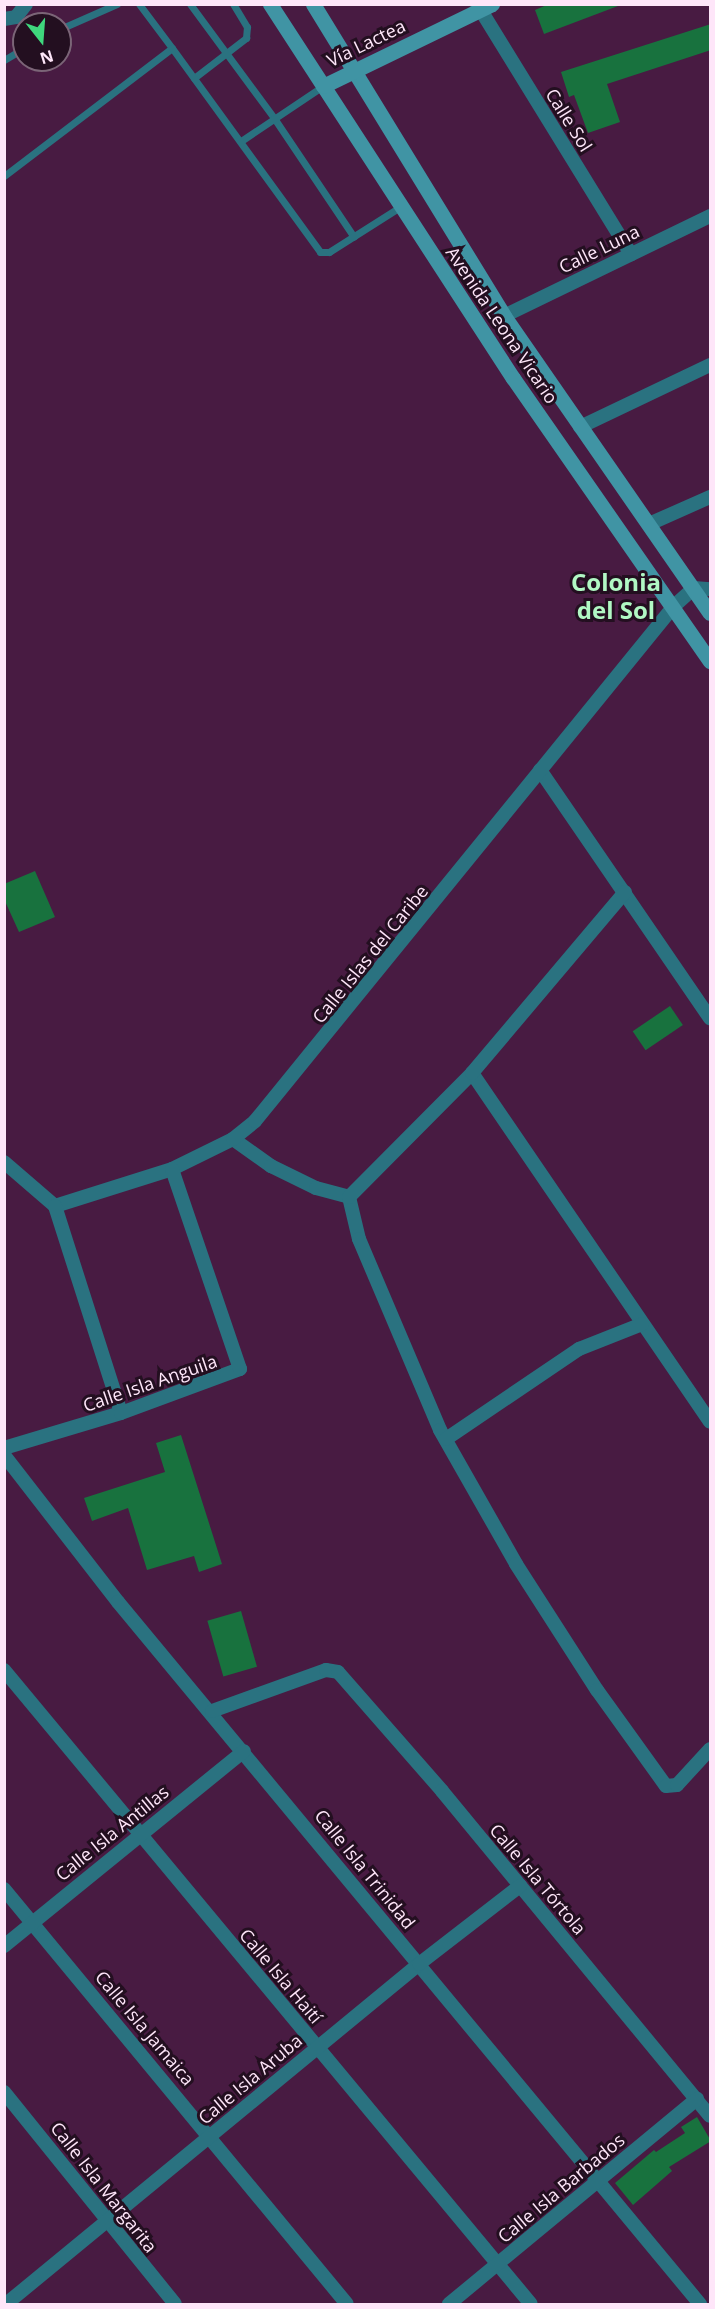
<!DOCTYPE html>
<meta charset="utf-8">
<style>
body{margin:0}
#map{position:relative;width:715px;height:2309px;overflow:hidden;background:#481b42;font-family:"Open Sans",sans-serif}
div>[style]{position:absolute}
.building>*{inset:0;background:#18723e;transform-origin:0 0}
.lane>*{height:7px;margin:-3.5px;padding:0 3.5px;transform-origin:3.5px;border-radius:3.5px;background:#2a7280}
.street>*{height:14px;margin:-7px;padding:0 7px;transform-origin:7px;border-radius:7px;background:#2a7280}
.secondary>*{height:15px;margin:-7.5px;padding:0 7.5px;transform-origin:7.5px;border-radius:7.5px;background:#4094a4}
span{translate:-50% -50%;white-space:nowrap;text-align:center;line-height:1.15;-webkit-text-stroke:6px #230f20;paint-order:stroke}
.street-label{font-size:18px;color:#fee6f9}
.district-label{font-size:24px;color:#b1f8c4;font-weight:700}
.frame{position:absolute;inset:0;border:6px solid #fee6f9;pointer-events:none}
.north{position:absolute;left:12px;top:12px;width:60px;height:60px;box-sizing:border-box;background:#230f20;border:2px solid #7b6577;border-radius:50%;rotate:163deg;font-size:16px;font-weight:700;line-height:24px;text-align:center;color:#fee6f9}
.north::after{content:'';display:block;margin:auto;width:21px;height:27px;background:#3fd77d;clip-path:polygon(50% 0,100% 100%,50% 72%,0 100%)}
</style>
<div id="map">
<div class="building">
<div style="clip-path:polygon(549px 4px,618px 4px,618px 6px,544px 34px,535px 10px)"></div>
<div style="clip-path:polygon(711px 24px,711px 50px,607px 84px,620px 122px,588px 133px,574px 95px,569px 97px,561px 72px)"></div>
<div style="clip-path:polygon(35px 871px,55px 917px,19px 932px,4px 899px,4px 884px)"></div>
<div style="left:670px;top:1006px;width:23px;height:45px;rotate:56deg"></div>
<div style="clip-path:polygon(181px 1435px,222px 1564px,199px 1572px,194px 1556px,147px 1570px,128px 1508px,92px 1521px,84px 1498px,165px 1472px,156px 1443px)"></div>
<div style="left:241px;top:1611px;width:58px;height:35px;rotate:74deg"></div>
<div style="clip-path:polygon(697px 2117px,711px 2141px,669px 2167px,672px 2171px,633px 2205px,615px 2183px,654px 2150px,656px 2152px,685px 2133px,681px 2127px)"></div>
</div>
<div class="lane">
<div style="left:139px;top:4px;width:55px;rotate:53.1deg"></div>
<div style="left:190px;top:4px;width:142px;rotate:53.6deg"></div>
<div style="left:274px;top:118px;width:143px;rotate:56.1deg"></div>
<div style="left:60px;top:29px;width:62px;rotate:-23.7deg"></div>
<div style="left:4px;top:60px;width:23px;rotate:-31deg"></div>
<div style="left:194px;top:78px;width:66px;rotate:-37.6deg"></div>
<div style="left:246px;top:38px;width:11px;rotate:-85deg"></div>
<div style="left:247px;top:27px;width:27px;rotate:-121deg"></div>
<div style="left:241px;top:141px;width:99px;rotate:-33.9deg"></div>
<div style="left:4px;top:176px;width:211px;rotate:-37.3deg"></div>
<div style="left:172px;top:48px;width:252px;rotate:54deg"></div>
<div style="left:320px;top:252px;width:9px"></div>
<div style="left:329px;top:252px;width:84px;rotate:-32.4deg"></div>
</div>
<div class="street">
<div style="left:477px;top:4px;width:294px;rotate:58.4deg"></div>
<div style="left:4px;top:19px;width:12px;rotate:-9deg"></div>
<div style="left:16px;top:17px;width:16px;rotate:-52deg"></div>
<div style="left:504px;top:316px;width:229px;rotate:-25.9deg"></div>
<div style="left:580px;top:427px;width:144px;rotate:-25.5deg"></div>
<div style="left:649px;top:524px;width:67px;rotate:-23.9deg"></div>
<div style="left:540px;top:770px;width:301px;rotate:55.6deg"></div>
<div style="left:472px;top:1073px;width:422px;rotate:55.7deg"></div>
<div style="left:233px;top:1139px;width:47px;rotate:35.4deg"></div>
<div style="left:271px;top:1166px;width:50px;rotate:26.1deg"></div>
<div style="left:316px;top:1188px;width:34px;rotate:15deg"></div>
<div style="left:4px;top:1162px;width:67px;rotate:40.8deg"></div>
<div style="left:55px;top:1206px;width:123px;rotate:-17.5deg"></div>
<div style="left:172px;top:1169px;width:68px;rotate:-26.2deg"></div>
<div style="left:233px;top:1139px;width:28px;rotate:-39deg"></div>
<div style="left:255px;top:1121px;width:664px;rotate:-50.87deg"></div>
<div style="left:674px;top:606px;width:27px;rotate:-42deg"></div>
<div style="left:694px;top:588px;width:16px;rotate:4deg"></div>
<div style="left:349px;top:1197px;width:43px;rotate:76.6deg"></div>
<div style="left:359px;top:1239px;width:207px;rotate:67deg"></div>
<div style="left:440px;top:1430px;width:154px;rotate:60.4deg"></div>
<div style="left:516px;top:1564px;width:150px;rotate:57.3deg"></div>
<div style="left:597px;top:1690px;width:118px;rotate:54.3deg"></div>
<div style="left:666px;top:1786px;width:11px;rotate:-5deg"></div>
<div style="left:677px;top:1785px;width:49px;rotate:-47.5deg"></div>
<div style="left:349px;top:1197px;width:175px;rotate:-45.2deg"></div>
<div style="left:472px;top:1073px;width:237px;rotate:-49.8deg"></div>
<div style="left:55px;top:1206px;width:217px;rotate:72.3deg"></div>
<div style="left:446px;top:1439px;width:161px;rotate:-34.1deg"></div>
<div style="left:579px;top:1349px;width:68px;rotate:-21.6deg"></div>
<div style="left:4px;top:1448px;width:122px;rotate:-16.7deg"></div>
<div style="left:121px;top:1413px;width:127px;rotate:-20.3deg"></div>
<div style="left:240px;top:1369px;width:211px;rotate:-108.8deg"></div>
<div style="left:4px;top:1455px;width:186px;rotate:52.2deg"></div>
<div style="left:118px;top:1602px;width:912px;rotate:50.34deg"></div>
<div style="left:4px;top:1670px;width:824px;rotate:50.27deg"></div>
<div style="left:212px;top:1711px;width:121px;rotate:-19.8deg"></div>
<div style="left:326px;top:1670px;width:12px;rotate:9deg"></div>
<div style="left:338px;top:1672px;width:158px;rotate:48.8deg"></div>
<div style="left:442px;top:1791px;width:421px;rotate:50.5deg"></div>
<div style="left:4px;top:1889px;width:538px;rotate:50.43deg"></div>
<div style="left:4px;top:1946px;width:309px;rotate:-39.1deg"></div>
<div style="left:4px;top:2092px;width:272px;rotate:51.1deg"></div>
<div style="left:6px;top:2304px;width:535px;rotate:-39.46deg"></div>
<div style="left:419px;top:1964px;width:128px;rotate:-37.7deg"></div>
<div style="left:449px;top:2304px;width:322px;rotate:-39.6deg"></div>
</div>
<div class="secondary">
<div style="left:270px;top:4px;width:446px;rotate:57deg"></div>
<div style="left:513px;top:378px;width:345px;rotate:55.2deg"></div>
<div style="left:313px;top:4px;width:366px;rotate:58.5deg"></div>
<div style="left:504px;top:316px;width:361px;rotate:55.3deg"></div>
<div style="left:323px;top:86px;width:188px;rotate:-25.9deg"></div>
</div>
<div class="street-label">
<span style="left:366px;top:43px;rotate:-26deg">Vía Lactea</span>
<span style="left:569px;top:120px;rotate:58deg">Calle Sol</span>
<span style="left:599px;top:249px;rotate:-26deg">Calle Luna</span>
<span style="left:502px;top:325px;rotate:56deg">Avenida Leona Vicario</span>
<span style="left:370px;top:954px;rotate:-51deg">Calle Islas del Caribe</span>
<span style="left:150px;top:1383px;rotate:-19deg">Calle Isla Anguila</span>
<span style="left:112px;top:1833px;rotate:-39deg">Calle Isla Antillas</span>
<span style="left:365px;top:1869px;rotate:51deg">Calle Isla Trinidad</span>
<span style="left:538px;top:1879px;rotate:50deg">Calle Isla Tórtola</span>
<span style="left:281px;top:1976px;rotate:50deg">Calle Isla Haití</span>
<span style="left:145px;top:2028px;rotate:50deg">Calle Isla Jamaica</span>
<span style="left:250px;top:2079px;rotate:-40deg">Calle Isla Aruba</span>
<span style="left:104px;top:2187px;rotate:52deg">Calle Isla Margarita</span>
<span style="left:561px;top:2188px;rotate:-40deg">Calle Isla Barbados</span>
</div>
<div class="district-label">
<span style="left:616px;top:596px">Colonia<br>del Sol</span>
</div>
<div class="frame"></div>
<div class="north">N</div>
</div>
